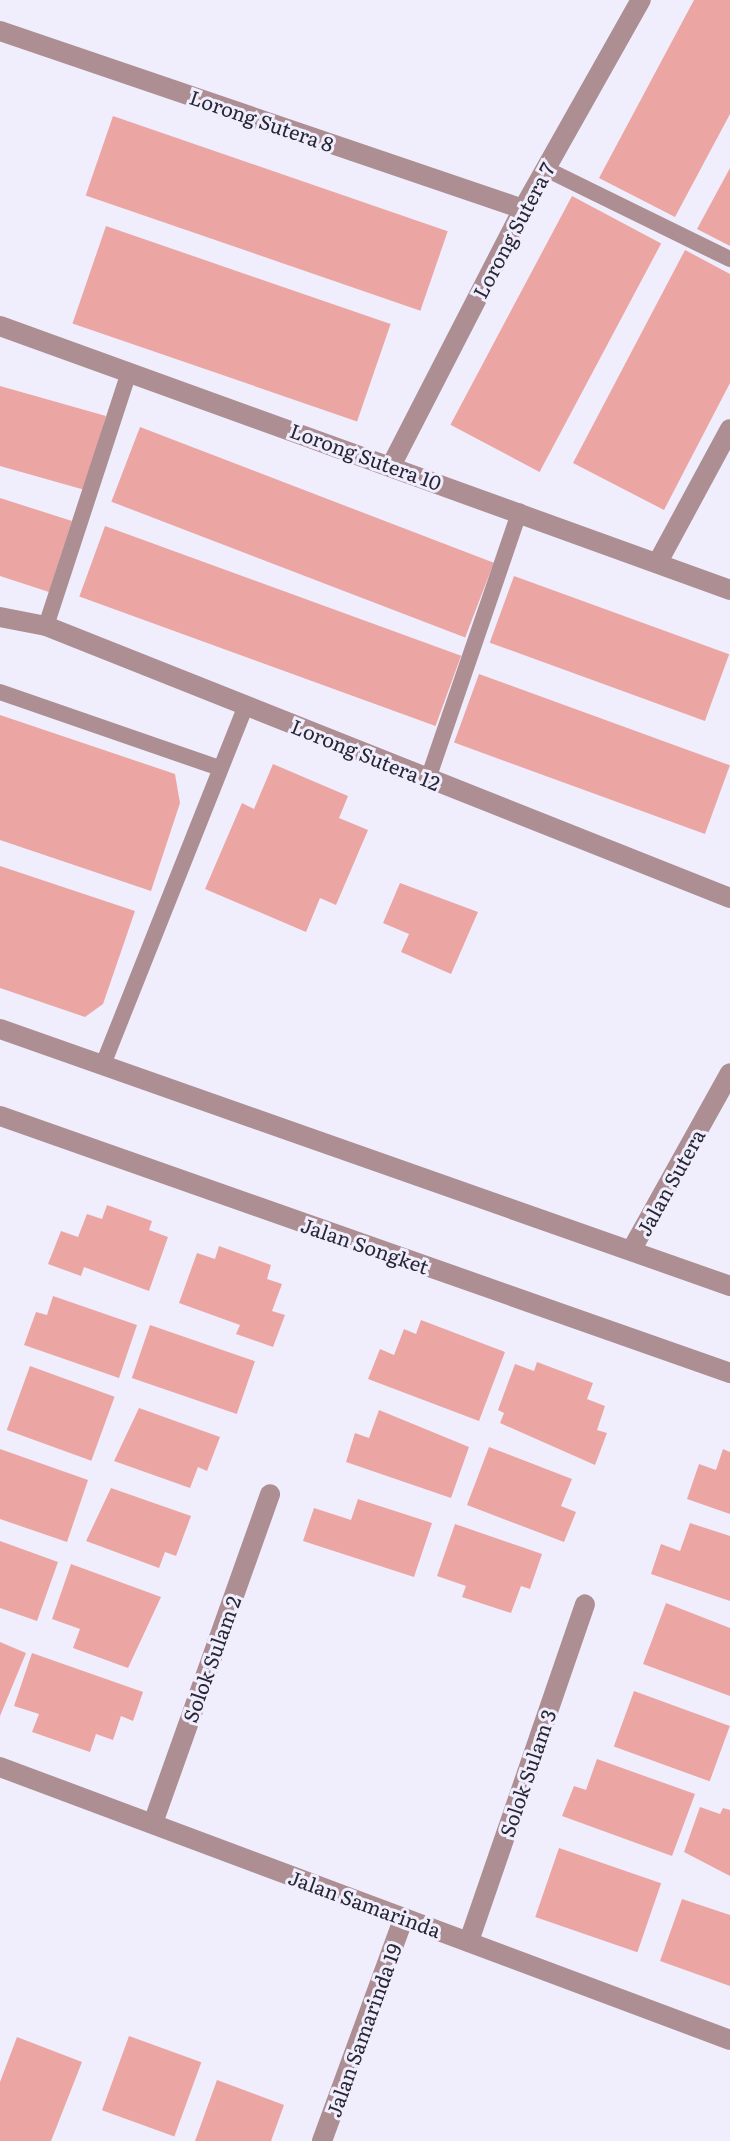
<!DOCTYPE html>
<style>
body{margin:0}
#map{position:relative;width:730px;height:2141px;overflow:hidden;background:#f0eefd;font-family:Literata,serif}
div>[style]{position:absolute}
.building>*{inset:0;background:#eba6a4;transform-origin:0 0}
.service>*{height:16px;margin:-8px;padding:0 8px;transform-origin:8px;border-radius:8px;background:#ad8f93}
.minor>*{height:20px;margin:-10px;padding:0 10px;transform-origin:10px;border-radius:10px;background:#ad8f93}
span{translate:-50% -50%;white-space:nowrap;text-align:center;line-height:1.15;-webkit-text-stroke:6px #f0eefd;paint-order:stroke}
.street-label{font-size:20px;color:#292735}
</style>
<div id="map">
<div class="building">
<div style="clip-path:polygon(694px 0,730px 0,730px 114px,675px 217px,599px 178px)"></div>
<div style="left:113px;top:116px;width:354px;height:84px;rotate:19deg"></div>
<div style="clip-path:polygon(730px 168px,730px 246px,697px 229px)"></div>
<div style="left:572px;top:196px;width:101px;height:259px;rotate:28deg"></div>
<div style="left:106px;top:226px;width:301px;height:103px;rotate:19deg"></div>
<div style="clip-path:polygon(685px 250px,730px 274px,730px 383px,664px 510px,573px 463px)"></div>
<div style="clip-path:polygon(0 386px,106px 416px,85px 490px,0 466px)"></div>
<div style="left:140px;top:427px;width:379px;height:80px;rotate:21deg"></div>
<div style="clip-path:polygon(0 498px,72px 521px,49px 592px,0 576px)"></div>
<div style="left:105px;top:526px;width:379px;height:75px;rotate:20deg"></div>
<div style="left:514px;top:576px;width:229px;height:71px;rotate:20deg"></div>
<div style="left:479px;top:674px;width:267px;height:73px;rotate:20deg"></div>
<div style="clip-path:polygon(0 715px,175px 774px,180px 803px,151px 891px,0 840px)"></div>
<div style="clip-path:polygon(273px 764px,348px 796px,339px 818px,368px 830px,336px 905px,320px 898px,306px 932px,205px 889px,242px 803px,254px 809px)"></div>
<div style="clip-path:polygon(0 866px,135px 911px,103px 1004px,85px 1017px,0 988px)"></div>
<div style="clip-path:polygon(400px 883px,478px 912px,451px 974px,401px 952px,409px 934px,383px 923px)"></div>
<div style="clip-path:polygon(107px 1205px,152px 1221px,149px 1230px,168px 1237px,149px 1291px,84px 1267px,81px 1276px,48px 1264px,61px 1231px,78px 1237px,87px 1214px,102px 1219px)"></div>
<div style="clip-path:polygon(219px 1246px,271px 1265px,267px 1279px,282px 1284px,272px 1311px,285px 1315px,273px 1347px,236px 1334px,240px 1325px,179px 1303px,197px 1253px,215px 1259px)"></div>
<div style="clip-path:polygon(53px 1296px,137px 1325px,119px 1378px,24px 1345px,36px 1312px,47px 1315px)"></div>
<div style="clip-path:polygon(421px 1320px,505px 1352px,479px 1421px,368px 1379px,380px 1349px,394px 1355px,404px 1329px,416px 1334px)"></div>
<div style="left:150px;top:1325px;width:111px;height:56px;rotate:19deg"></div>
<div style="clip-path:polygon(537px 1362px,593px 1383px,587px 1399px,605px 1406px,597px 1430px,607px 1433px,595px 1465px,500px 1423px,504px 1413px,498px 1410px,515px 1364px,534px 1371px)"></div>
<div style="left:30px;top:1366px;width:90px;height:68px;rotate:20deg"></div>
<div style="clip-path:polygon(139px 1408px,220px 1437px,207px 1471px,198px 1467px,190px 1488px,114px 1461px)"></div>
<div style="clip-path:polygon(379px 1410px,469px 1447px,451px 1498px,346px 1462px,355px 1433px,369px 1438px)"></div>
<div style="clip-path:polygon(489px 1447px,572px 1479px,561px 1506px,576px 1512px,564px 1542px,467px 1505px)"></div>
<div style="clip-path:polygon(0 1449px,88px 1480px,67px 1542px,0 1519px)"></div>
<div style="clip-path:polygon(723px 1449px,730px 1452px,730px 1514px,687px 1499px,699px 1464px,716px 1470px)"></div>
<div style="clip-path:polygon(111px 1488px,191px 1516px,176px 1556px,165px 1552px,159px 1568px,86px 1541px)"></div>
<div style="clip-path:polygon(358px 1499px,432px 1523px,414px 1577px,303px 1541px,314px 1508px,351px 1520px)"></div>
<div style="clip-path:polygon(690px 1523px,730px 1536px,730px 1601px,651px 1574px,661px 1544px,680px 1551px)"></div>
<div style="clip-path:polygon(455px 1524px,542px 1554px,530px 1589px,521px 1586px,511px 1613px,462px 1597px,466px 1586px,437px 1576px)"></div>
<div style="clip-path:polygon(0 1541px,58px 1562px,37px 1621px,0 1608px)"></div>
<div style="clip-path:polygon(71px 1564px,161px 1597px,128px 1668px,73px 1648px,80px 1629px,52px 1619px)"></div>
<div style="clip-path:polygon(666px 1603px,730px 1628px,730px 1696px,643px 1664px)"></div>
<div style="clip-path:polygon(0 1642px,26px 1653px,0 1716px)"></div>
<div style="clip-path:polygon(32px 1653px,143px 1692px,133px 1721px,121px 1716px,113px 1740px,96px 1734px,90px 1752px,32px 1732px,39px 1714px,14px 1706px)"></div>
<div style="left:634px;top:1691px;width:102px;height:59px;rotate:20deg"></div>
<div style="clip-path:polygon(597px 1759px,695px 1794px,672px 1856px,562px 1816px,574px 1786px,586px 1790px)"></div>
<div style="clip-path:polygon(700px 1807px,720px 1814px,723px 1808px,730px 1810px,730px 1876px,684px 1852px)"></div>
<div style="left:559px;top:1848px;width:108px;height:73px;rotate:19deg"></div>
<div style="clip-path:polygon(682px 1899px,730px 1915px,730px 1986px,660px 1961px)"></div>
<div style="left:129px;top:2036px;width:77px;height:79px;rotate:20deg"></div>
<div style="clip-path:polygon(17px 2037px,82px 2062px,51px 2141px,0 2141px,0 2082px)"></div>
<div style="clip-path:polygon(217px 2080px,284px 2105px,271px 2141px,195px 2141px)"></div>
</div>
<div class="service">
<div style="left:546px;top:169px;width:205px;rotate:26.1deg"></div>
<div style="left:46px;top:626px;width:267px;rotate:-71.9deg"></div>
<div style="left:0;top:692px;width:233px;rotate:19.1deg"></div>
<div style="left:428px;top:779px;width:283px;rotate:-71.1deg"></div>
<div style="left:104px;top:1062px;width:383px;rotate:-68.3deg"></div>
</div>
<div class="minor">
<div style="left:0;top:31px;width:552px;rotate:18.8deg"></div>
<div style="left:0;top:326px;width:776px;rotate:19.88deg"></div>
<div style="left:392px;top:464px;width:287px;rotate:-62.8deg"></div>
<div style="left:523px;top:209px;width:240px;rotate:-60.6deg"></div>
<div style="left:658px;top:562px;width:151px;rotate:-61.6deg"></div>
<div style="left:0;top:617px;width:47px;rotate:11.1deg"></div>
<div style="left:46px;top:626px;width:736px;rotate:21.69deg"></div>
<div style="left:0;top:1029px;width:774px;rotate:19.39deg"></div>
<div style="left:0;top:1116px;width:774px;rotate:19.39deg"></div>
<div style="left:632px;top:1249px;width:201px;rotate:-60.9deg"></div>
<div style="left:0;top:1767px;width:779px;rotate:20.5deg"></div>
<div style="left:153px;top:1823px;width:349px;rotate:-70.4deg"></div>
<div style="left:469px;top:1941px;width:356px;rotate:-71deg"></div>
<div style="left:322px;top:2141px;width:235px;rotate:-69.9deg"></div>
</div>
<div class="street-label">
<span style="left:262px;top:120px;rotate:19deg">Lorong Sutera 8</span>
<span style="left:513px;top:230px;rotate:-62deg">Lorong Sutera 7</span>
<span style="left:366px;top:456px;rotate:20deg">Lorong Sutera 10</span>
<span style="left:366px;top:754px;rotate:22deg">Lorong Sutera 12</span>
<span style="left:670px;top:1182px;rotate:-61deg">Jalan Sutera</span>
<span style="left:365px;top:1245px;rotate:19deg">Jalan Songket</span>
<span style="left:211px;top:1659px;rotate:-70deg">Solok Sulam 2</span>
<span style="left:527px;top:1773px;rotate:-71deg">Solok Sulam 3</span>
<span style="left:365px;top:1903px;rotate:20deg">Jalan Samarinda</span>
<span style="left:363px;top:2030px;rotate:-70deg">Jalan Samarinda 19</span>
</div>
</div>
